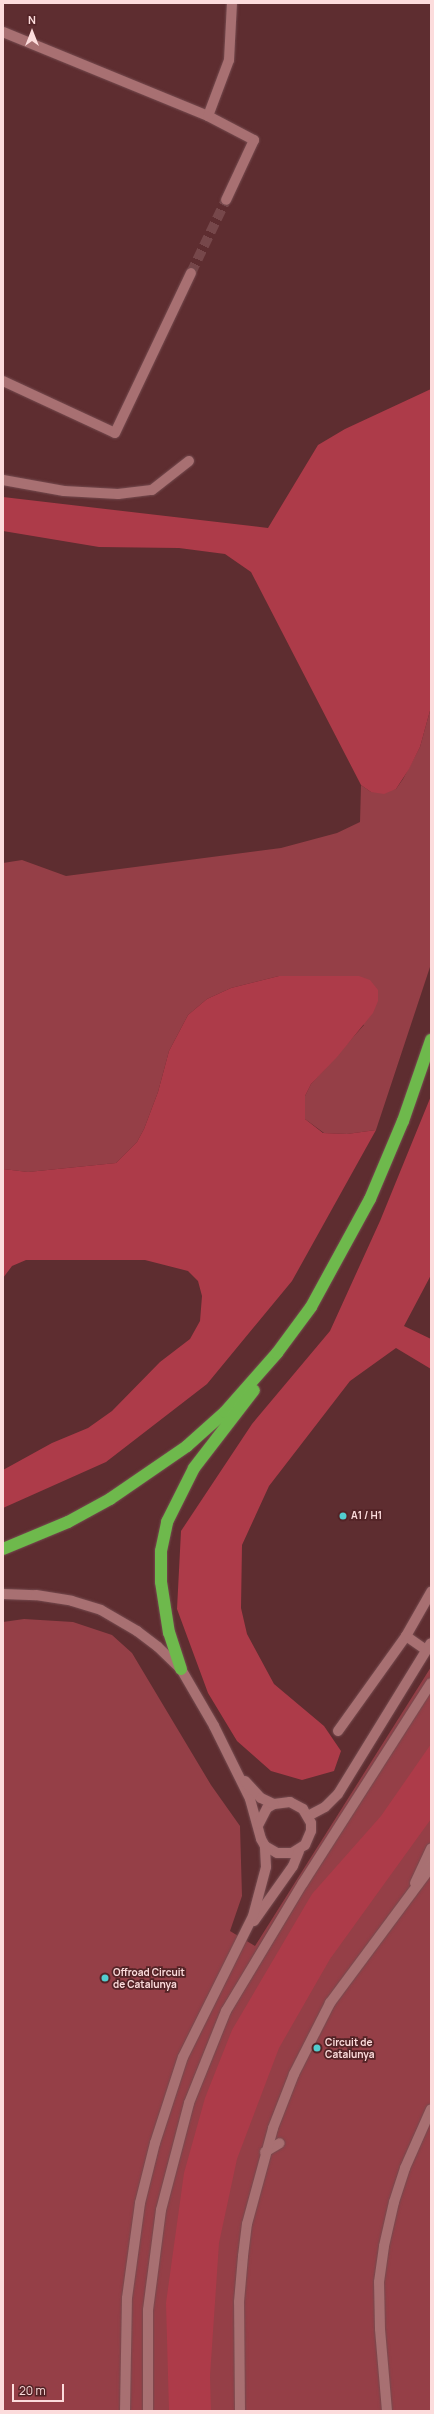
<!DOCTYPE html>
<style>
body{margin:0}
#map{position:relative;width:434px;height:2414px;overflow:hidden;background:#5e2d30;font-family:Manrope,sans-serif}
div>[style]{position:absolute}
.green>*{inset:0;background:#953f47}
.forest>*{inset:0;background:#ad3b49}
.minor-tunnel>*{height:10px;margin-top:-5px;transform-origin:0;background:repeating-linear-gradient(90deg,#76474a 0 10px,transparent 0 15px)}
.roads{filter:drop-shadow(0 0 1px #754b4f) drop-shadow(0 0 1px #754b4f)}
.minor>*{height:10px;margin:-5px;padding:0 5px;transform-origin:5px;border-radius:5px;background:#a87072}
.highway>*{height:12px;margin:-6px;padding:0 6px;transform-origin:6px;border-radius:6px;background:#6eb94c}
.dots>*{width:11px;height:11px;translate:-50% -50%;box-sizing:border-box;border:2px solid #532326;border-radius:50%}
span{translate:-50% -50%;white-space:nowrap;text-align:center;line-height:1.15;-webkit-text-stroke:3.5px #532326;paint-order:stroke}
.poi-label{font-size:10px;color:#fcdcdc;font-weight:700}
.left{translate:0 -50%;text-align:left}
.frame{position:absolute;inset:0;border:4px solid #fcdcdc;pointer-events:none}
.north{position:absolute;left:12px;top:12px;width:40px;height:40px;-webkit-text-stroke:3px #532326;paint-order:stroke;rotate:0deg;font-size:11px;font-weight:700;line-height:16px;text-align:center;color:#fcdcdc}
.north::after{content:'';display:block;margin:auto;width:14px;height:18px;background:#fcdcdc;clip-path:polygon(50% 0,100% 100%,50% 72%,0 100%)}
.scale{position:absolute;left:12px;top:2384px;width:52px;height:18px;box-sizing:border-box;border:2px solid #fcdcdc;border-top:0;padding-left:5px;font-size:12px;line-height:14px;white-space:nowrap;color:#fcdcdc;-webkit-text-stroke:3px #532326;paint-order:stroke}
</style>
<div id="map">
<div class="green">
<div style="clip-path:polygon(431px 707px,431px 964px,376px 1130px,347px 1134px,324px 1133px,305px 1119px,305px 1096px,311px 1084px,364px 1025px,279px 976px,231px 988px,207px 999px,188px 1015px,169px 1051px,158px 1092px,144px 1129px,137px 1142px,116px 1163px,28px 1172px,3px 1169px,3px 863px,22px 860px,66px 876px,281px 848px,337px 833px,360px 822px,361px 785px,371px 792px,396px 789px,403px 779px,420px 747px)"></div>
<div style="clip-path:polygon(24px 1619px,73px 1622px,112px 1635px,132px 1653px,211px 1785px,240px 1826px,242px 1896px,230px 1931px,255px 1946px,431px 1667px,431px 2411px,3px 2411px,3px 1622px)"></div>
</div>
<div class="forest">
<div style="clip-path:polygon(431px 389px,431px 707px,420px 747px,409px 769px,396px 789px,384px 794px,371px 792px,361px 785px,251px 572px,225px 554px,179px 548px,99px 547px,3px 531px,3px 497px,268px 528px,318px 445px,345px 429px)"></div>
<div style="clip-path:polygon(279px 976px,359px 976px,370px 980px,378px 990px,378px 1001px,373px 1013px,337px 1057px,311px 1084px,305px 1096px,305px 1119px,323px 1133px,347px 1134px,376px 1130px,292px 1281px,207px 1384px,106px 1462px,3px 1508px,3px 1470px,52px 1443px,88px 1428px,112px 1411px,160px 1362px,190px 1339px,200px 1321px,202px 1296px,198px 1281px,188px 1271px,145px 1260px,26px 1260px,12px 1266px,3px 1278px,3px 1169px,28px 1172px,116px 1163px,137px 1142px,144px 1129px,158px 1092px,169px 1051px,188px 1015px,207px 999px,231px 988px)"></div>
<div style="clip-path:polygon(431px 1096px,431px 1275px,404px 1326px,431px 1339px,431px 1369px,396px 1348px,350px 1381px,269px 1486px,242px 1545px,241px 1608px,247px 1634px,274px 1684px,324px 1726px,341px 1751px,334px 1771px,302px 1780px,271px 1771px,237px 1741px,208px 1693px,177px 1609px,181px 1531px,252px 1424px,330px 1331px,380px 1221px)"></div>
<div style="clip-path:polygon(431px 1744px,431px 1819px,330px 1959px,279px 2048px,237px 2159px,219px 2243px,210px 2376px,211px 2411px,169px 2411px,166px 2303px,184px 2173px,205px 2098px,232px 2030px,312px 1894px,381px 1816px)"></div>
</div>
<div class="minor-tunnel">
<div style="left:191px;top:273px;width:81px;rotate:-64.4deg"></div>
</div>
<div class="roads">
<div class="minor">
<div style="left:3px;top:32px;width:222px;rotate:22.3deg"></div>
<div style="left:208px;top:116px;width:52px;rotate:27.6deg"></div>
<div style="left:254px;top:140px;width:66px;rotate:115deg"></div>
<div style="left:208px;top:116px;width:60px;rotate:-69.4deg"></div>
<div style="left:229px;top:60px;width:57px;rotate:-87deg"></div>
<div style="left:3px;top:381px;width:123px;rotate:24.9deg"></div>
<div style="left:115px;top:433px;width:177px;rotate:-64.6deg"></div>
<div style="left:3px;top:480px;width:62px;rotate:10.2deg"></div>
<div style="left:64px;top:491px;width:54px;rotate:3.2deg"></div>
<div style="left:118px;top:494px;width:34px;rotate:-7deg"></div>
<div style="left:152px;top:490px;width:47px;rotate:-38.1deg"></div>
<div style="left:3px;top:1594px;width:33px;rotate:2deg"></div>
<div style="left:36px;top:1595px;width:36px;rotate:9deg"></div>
<div style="left:72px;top:1601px;width:30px;rotate:17deg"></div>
<div style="left:101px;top:1610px;width:42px;rotate:30.3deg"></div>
<div style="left:137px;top:1631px;width:26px;rotate:37deg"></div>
<div style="left:158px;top:1647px;width:32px;rotate:44deg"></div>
<div style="left:181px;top:1669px;width:66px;rotate:59.9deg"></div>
<div style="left:214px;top:1726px;width:81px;rotate:63.7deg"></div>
<div style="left:250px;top:1799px;width:41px;rotate:74.6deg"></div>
<div style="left:261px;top:1839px;width:8px;rotate:60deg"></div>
<div style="left:265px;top:1846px;width:14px;rotate:30deg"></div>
<div style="left:277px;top:1853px;width:15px"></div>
<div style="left:292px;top:1853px;width:15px;rotate:-32deg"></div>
<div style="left:305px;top:1845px;width:15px;rotate:-67deg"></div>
<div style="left:311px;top:1831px;width:8px;rotate:-90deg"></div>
<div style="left:311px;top:1823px;width:16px;rotate:-120deg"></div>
<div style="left:303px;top:1809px;width:15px;rotate:-152deg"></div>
<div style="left:290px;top:1802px;width:16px;rotate:173deg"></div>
<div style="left:274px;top:1804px;width:8px;rotate:150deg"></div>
<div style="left:267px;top:1808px;width:18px;rotate:117deg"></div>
<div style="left:406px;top:1636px;width:24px;rotate:35deg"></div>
<div style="left:338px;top:1731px;width:117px;rotate:-54.4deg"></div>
<div style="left:406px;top:1636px;width:51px;rotate:-60.4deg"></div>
<div style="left:245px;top:1781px;width:23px;rotate:47deg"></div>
<div style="left:261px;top:1798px;width:14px;rotate:25deg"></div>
<div style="left:308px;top:1816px;width:19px;rotate:-28deg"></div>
<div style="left:325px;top:1807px;width:18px;rotate:-45deg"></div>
<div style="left:338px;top:1794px;width:177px;rotate:-58.4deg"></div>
<div style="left:415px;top:1883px;width:38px;rotate:-65deg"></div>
<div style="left:254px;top:1921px;width:67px;rotate:-54.7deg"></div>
<div style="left:293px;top:1866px;width:16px;rotate:-68deg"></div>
<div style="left:265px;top:2152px;width:17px;rotate:-31deg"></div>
<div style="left:125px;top:2411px;width:113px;rotate:-89deg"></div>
<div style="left:127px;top:2298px;width:96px;rotate:-82.2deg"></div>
<div style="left:140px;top:2203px;width:62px;rotate:-76deg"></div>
<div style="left:155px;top:2143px;width:90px;rotate:-72deg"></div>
<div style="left:183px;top:2057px;width:157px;rotate:-63.6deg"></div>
<div style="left:253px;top:1916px;width:51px;rotate:-75.1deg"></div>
<div style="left:266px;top:1867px;width:21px;rotate:-93deg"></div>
<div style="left:148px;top:2411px;width:101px;rotate:-90deg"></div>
<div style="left:148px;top:2310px;width:101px;rotate:-82.6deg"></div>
<div style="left:161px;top:2210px;width:111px;rotate:-75.3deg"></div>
<div style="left:189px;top:2103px;width:99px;rotate:-68.1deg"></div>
<div style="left:226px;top:2011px;width:149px;rotate:-59deg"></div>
<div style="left:303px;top:1883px;width:237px;rotate:-57.4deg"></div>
<div style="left:240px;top:2411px;width:109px;rotate:-90.5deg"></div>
<div style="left:239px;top:2302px;width:46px;rotate:-85deg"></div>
<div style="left:243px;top:2256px;width:32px;rotate:-83deg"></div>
<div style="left:247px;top:2224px;width:99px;rotate:-74.8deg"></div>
<div style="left:273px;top:2128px;width:58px;rotate:-68.7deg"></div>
<div style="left:294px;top:2074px;width:80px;rotate:-63.1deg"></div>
<div style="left:330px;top:2003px;width:169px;rotate:-53.4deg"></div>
<div style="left:387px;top:2411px;width:82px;rotate:-94.9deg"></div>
<div style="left:380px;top:2329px;width:47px;rotate:-91.2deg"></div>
<div style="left:379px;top:2282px;width:36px;rotate:-82deg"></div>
<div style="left:384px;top:2246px;width:45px;rotate:-77.2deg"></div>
<div style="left:394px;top:2202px;width:36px;rotate:-72deg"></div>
<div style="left:405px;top:2168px;width:64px;rotate:-66.2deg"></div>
</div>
<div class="highway">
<div style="left:3px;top:1549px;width:70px;rotate:-22.6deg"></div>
<div style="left:68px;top:1522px;width:48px;rotate:-28.7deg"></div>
<div style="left:110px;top:1499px;width:93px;rotate:-34.5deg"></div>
<div style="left:187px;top:1446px;width:51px;rotate:-41.8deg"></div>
<div style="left:225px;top:1412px;width:79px;rotate:-48.6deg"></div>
<div style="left:277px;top:1353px;width:57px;rotate:-53.5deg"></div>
<div style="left:311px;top:1307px;width:123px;rotate:-61.4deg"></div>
<div style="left:370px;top:1199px;width:85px;rotate:-67.1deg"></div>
<div style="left:403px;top:1121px;width:86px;rotate:-70.9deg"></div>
<div style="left:181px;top:1669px;width:38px;rotate:-108deg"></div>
<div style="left:169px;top:1633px;width:52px;rotate:-98.9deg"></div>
<div style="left:161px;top:1582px;width:31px;rotate:-90deg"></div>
<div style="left:161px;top:1551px;width:30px;rotate:-78deg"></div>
<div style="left:167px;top:1522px;width:60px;rotate:-63.4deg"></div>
<div style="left:194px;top:1468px;width:98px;rotate:-52.4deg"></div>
</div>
</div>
<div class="dots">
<div style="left:343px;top:1516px;background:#52cdcf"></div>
<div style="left:105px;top:1978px;background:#52cdcf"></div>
<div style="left:317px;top:2048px;background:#52cdcf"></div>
</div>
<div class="poi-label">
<span class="left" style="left:351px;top:1516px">A1 / H1</span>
<span class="left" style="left:113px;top:1978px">Offroad Circuit<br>de Catalunya</span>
<span class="left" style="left:325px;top:2048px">Circuit de<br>Catalunya</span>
</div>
<div class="frame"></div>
<div class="north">N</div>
<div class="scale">20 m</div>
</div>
